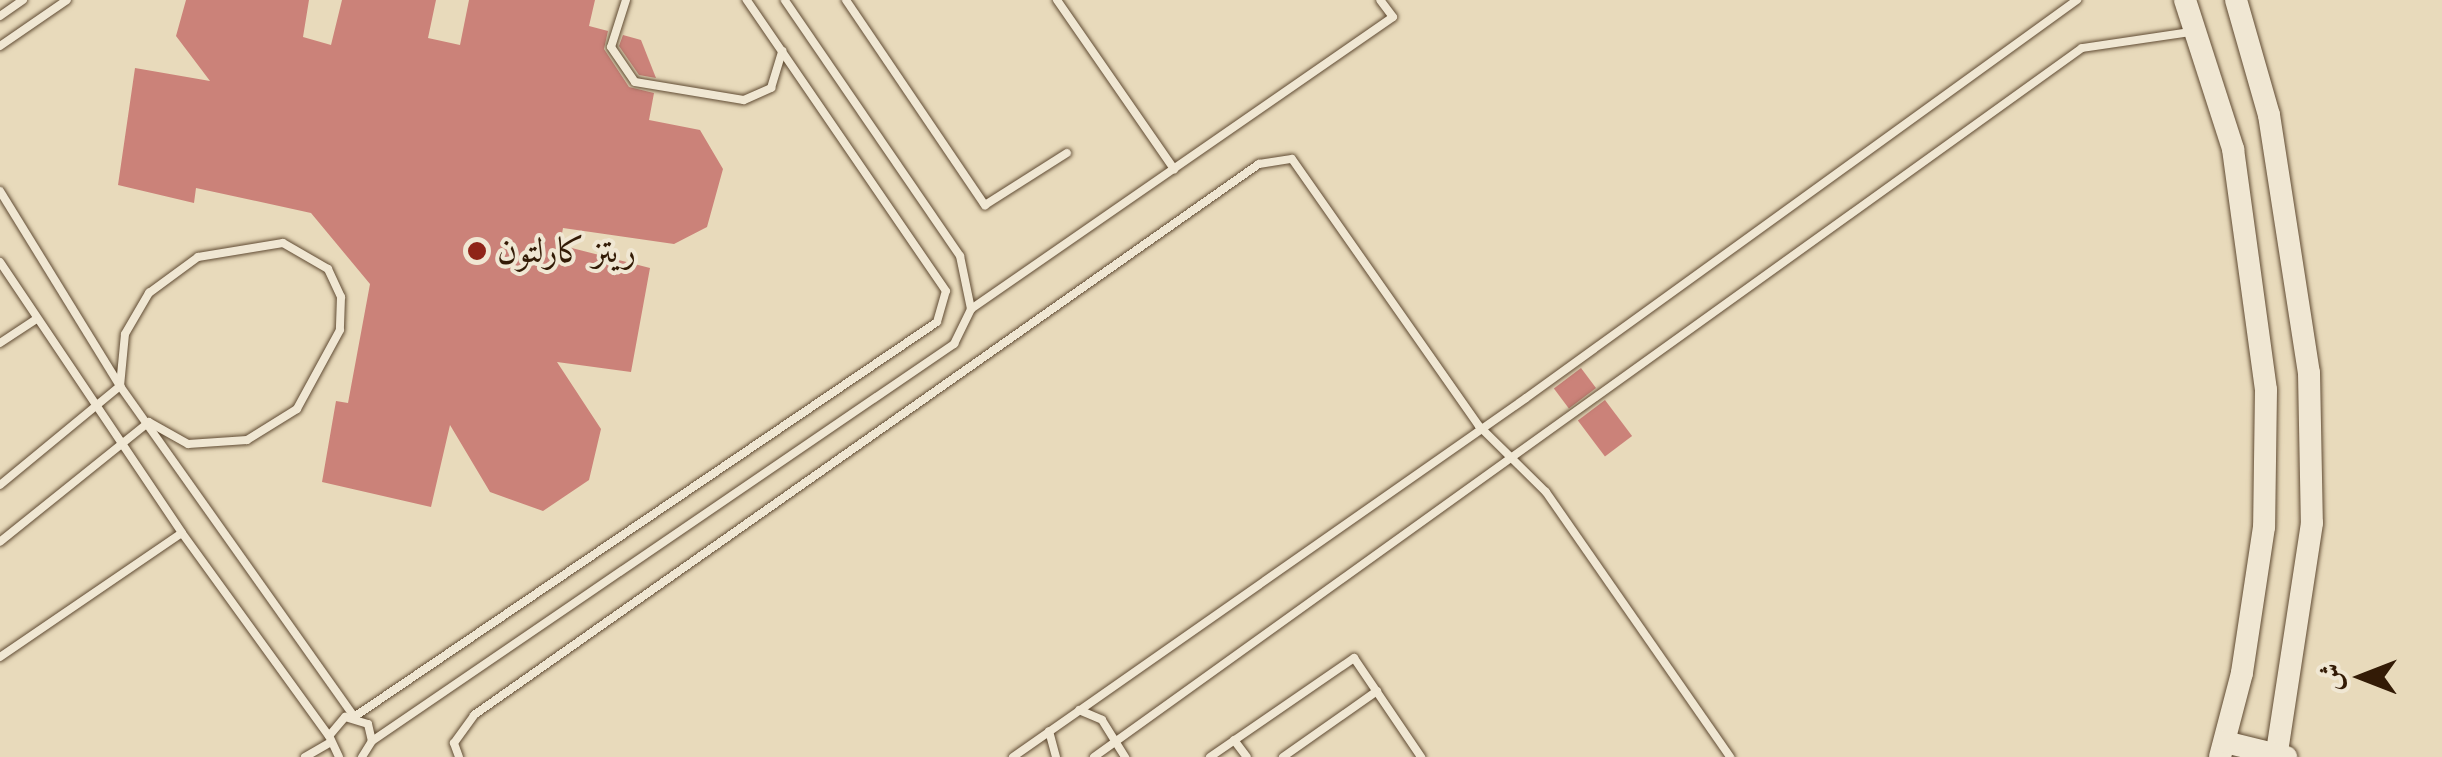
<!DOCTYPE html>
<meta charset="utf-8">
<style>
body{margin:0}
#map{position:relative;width:2442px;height:757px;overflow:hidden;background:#e8dabb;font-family:"IM FELL Double Pica",Amiri,serif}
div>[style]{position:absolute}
.building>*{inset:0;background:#cb8279;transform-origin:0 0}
.roads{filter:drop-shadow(0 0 2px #604b33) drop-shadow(0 0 2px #604b33)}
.lane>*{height:8px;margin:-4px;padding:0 4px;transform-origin:4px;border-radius:4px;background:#f0e7d3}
.secondary>*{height:22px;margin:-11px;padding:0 11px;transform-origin:11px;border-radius:11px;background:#f0e7d3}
.dots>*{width:28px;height:28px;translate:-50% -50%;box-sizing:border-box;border:5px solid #f0e7d3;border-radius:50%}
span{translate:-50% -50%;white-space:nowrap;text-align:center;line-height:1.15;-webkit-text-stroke:8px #f0e7d3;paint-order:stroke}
.poi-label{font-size:35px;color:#331b06}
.left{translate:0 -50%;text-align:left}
.north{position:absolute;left:2312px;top:627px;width:100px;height:100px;-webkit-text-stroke:8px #f0e7d3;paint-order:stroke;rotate:270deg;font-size:28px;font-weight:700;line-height:40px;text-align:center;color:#331b06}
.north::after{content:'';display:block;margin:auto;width:35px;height:45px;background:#331b06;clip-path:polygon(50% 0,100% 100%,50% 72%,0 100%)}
</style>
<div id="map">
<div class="building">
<div style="clip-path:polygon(186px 0,309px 0,303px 37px,331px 45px,342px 0,436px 0,428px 38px,460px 45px,469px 0,595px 0,589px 26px,608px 31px,604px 49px,629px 87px,654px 93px,649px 120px,700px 130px,723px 169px,707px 227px,674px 244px,563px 228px,560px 245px,650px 268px,631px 372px,557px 362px,601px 429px,589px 480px,543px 511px,490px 492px,450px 425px,431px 507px,322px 482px,336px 401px,348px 403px,370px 284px,311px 213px,196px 188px,194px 203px,118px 185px,135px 68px,210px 81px,176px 36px)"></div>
<div style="clip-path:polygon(623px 35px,641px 40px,656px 78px,639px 75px,619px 46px)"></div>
<div style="left:1581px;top:368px;width:25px;height:34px;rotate:53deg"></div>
<div style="left:1605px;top:400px;width:45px;height:34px;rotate:53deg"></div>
</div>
<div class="roads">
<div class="lane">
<div style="left:626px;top:0;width:49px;rotate:107.7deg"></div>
<div style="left:611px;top:47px;width:42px;rotate:55.6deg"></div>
<div style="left:635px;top:82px;width:110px;rotate:9.4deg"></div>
<div style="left:744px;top:100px;width:30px;rotate:-24deg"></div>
<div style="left:771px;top:88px;width:39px;rotate:-73deg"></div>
<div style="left:846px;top:0;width:248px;rotate:55.9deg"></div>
<div style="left:985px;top:205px;width:97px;rotate:-32.4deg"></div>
<div style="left:1057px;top:0;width:206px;rotate:55.3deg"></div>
<div style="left:0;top:16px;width:28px;rotate:-35deg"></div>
<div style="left:0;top:46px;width:81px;rotate:-34.5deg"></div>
<div style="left:0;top:191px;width:229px;rotate:58.4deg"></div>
<div style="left:120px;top:386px;width:405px;rotate:54.7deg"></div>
<div style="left:354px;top:717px;width:704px;rotate:-34.12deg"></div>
<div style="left:937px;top:322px;width:32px;rotate:-74deg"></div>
<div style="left:946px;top:291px;width:353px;rotate:-124.4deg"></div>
<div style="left:0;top:262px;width:326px;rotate:56.1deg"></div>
<div style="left:182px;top:533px;width:251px;rotate:54.1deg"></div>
<div style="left:971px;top:309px;width:513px;rotate:-34.68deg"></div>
<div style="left:1393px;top:17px;width:21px;rotate:-127deg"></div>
<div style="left:0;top:343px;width:42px;rotate:-33.3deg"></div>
<div style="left:0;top:485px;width:156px;rotate:-39.5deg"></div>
<div style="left:120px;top:386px;width:52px;rotate:-84.5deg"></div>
<div style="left:125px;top:334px;width:48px;rotate:-59.7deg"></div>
<div style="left:149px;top:293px;width:61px;rotate:-36.3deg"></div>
<div style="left:198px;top:257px;width:86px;rotate:-9.4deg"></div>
<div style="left:283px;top:243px;width:52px;rotate:30deg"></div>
<div style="left:328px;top:269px;width:31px;rotate:65deg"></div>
<div style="left:341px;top:297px;width:33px;rotate:92deg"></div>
<div style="left:340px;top:330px;width:90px;rotate:118.6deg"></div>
<div style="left:297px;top:409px;width:59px;rotate:148.2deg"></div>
<div style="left:247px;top:440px;width:59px;rotate:176.1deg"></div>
<div style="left:188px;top:444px;width:45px;rotate:-150.6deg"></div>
<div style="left:149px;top:422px;width:191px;rotate:141.2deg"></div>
<div style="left:0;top:657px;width:220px;rotate:-34.3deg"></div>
<div style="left:1079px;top:710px;width:25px;rotate:23deg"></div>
<div style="left:1102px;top:720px;width:44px;rotate:58.1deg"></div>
<div style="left:1049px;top:731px;width:27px;rotate:75deg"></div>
<div style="left:1234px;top:740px;width:21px;rotate:53deg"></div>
<div style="left:305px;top:757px;width:28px;rotate:-30deg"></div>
<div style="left:339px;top:757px;width:23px;rotate:-115deg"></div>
<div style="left:329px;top:736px;width:25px;rotate:-50deg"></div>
<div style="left:345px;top:717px;width:24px;rotate:17deg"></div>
<div style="left:368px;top:724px;width:17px;rotate:77deg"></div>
<div style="left:362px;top:757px;width:19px;rotate:-58deg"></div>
<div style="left:372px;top:741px;width:705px;rotate:-34.3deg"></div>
<div style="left:954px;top:344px;width:39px;rotate:-64deg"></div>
<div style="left:971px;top:309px;width:54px;rotate:-101.7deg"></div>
<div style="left:960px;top:256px;width:310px;rotate:-124.4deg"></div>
<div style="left:459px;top:757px;width:15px;rotate:-110deg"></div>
<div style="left:454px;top:743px;width:34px;rotate:-54deg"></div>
<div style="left:474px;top:715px;width:959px;rotate:-35.07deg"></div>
<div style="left:1259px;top:164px;width:33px;rotate:-9deg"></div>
<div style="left:1292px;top:159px;width:326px;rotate:55deg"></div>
<div style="left:1479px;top:426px;width:94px;rotate:44.6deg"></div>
<div style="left:1546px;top:492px;width:323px;rotate:55.2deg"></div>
<div style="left:1013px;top:757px;width:626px;rotate:-34.98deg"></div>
<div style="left:1526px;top:398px;width:680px;rotate:-35.84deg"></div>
<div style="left:1094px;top:757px;width:1216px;rotate:-35.66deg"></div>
<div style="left:2082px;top:48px;width:109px;rotate:-8.4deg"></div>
<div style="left:1210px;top:757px;width:175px;rotate:-34.5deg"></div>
<div style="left:1354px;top:658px;width:120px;rotate:55.9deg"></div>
<div style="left:1283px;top:757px;width:115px;rotate:-35.1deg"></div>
</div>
<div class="secondary">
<div style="left:2185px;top:0;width:157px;rotate:72.1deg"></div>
<div style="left:2233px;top:149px;width:243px;rotate:82.2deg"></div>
<div style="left:2266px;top:390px;width:137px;rotate:90.8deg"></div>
<div style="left:2264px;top:527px;width:148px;rotate:98.6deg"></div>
<div style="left:2242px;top:673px;width:87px;rotate:104.7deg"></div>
<div style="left:2236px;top:0;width:120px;rotate:74deg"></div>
<div style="left:2269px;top:115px;width:261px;rotate:81.2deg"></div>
<div style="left:2309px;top:373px;width:150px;rotate:88.9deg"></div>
<div style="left:2312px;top:523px;width:237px;rotate:98.7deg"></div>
<div style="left:2225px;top:742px;width:63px;rotate:13.8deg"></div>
</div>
</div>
<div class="dots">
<div style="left:477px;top:251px;background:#8f2418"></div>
</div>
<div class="poi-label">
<span class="left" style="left:497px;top:251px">ريتز كارلتون</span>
</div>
<div class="north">ش</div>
</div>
